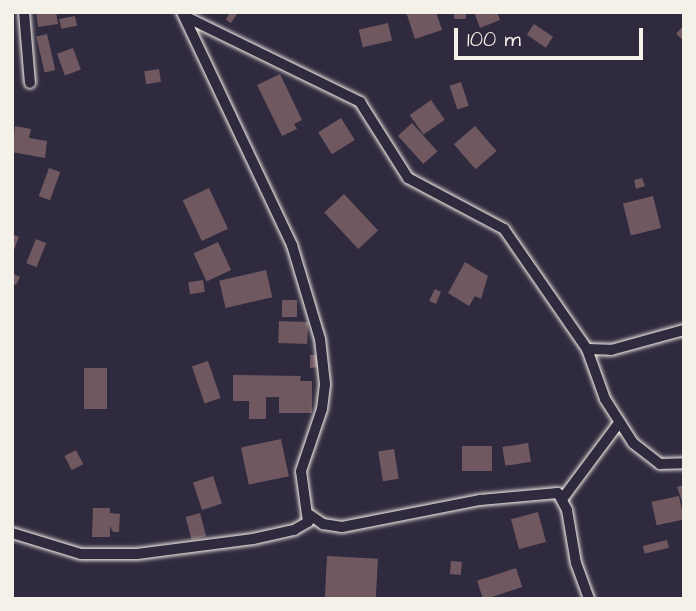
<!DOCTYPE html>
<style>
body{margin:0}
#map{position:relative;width:696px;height:611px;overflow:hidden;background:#2f2a3d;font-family:"Architects Daughter",sans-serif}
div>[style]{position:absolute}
.building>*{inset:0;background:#6f5860;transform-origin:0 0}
.roads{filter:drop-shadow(0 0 2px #f4f1e8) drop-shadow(0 0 2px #f4f1e8)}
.minor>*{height:10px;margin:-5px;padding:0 5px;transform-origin:5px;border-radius:5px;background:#2f2a3d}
span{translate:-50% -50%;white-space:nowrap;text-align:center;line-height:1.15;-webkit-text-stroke:7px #2f2a3d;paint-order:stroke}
.frame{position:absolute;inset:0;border:14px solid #f4f1e8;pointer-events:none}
.scale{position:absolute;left:454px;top:28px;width:189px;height:32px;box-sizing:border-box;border:4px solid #f4f1e8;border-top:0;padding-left:9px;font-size:21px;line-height:24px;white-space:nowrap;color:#f4f1e8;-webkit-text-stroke:5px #2f2a3d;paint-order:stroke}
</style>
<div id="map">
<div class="building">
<div style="clip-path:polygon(36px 12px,56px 12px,58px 24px,38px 27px)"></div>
<div style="clip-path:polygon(230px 12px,237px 14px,231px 23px,226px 20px)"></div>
<div style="clip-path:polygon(406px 12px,436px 12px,442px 30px,415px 39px)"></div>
<div style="left:454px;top:12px;width:12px;height:7px"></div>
<div style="clip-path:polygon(474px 12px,497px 12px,500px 20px,480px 28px)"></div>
<div style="left:75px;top:16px;width:10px;height:16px;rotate:79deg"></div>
<div style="left:388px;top:23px;width:18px;height:30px;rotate:77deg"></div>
<div style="left:534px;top:24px;width:23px;height:13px;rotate:34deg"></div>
<div style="clip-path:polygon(684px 25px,684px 41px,676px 34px)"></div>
<div style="left:47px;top:34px;width:37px;height:11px;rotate:77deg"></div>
<div style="left:73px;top:48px;width:23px;height:17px;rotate:70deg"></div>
<div style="left:159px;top:69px;width:13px;height:15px;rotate:81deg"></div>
<div style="clip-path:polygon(280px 74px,302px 120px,294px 124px,297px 129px,282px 136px,257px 85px)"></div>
<div style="left:461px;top:82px;width:25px;height:12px;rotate:72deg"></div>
<div style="left:431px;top:100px;width:24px;height:26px;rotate:55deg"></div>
<div style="left:341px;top:118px;width:26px;height:27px;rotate:58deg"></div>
<div style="left:412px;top:123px;width:38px;height:19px;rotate:48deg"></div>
<div style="clip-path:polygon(15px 126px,31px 129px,29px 138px,47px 141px,45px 158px,12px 152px)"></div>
<div style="left:475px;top:126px;width:33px;height:28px;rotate:49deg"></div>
<div style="left:49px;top:168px;width:12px;height:30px;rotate:20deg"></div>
<div style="clip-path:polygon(642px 178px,645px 186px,636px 189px,634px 180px)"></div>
<div style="left:209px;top:188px;width:45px;height:29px;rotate:65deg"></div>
<div style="left:344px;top:194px;width:50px;height:27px;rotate:47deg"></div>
<div style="left:653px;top:196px;width:33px;height:31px;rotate:76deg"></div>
<div style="clip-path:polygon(12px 234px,19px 237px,12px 255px)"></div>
<div style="left:36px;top:239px;width:11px;height:26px;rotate:22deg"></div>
<div style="left:218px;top:242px;width:31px;height:27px;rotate:65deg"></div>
<div style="clip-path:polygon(465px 262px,488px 276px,481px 299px,475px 296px,469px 306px,448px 293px)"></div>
<div style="left:266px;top:270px;width:28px;height:48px;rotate:77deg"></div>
<div style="clip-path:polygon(12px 273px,20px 277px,16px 285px,12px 283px)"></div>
<div style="left:203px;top:280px;width:12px;height:15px;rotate:81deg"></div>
<div style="clip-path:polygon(435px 289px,441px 292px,436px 304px,429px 301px)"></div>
<div style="left:282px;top:300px;width:15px;height:17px"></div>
<div style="left:279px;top:321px;width:29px;height:22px;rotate:2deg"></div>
<div style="clip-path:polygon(310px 355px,320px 355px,321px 367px,310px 368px)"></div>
<div style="left:208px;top:361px;width:39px;height:17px;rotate:71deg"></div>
<div style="left:84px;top:368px;width:23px;height:41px"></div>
<div style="clip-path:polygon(233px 375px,301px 376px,300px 381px,312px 381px,312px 413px,279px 413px,279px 397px,266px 397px,266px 419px,249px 419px,249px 401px,233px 401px)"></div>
<div style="left:281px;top:439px;width:38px;height:41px;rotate:78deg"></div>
<div style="left:528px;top:443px;width:19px;height:26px;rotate:81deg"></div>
<div style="left:492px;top:446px;width:25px;height:30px;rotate:90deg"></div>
<div style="left:394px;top:449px;width:30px;height:16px;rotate:81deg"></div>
<div style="left:76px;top:450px;width:16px;height:13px;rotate:63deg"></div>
<div style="left:213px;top:476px;width:29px;height:21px;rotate:72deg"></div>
<div style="clip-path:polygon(684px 485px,684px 504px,683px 504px,677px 487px)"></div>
<div style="left:679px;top:496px;width:24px;height:28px;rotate:78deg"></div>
<div style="clip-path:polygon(93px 508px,110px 508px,110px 513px,120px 514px,119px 532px,113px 532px,110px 526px,110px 537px,92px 537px)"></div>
<div style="left:538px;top:512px;width:31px;height:28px;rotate:75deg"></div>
<div style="left:200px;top:513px;width:24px;height:15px;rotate:75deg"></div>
<div style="left:667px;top:540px;width:8px;height:25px;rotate:76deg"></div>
<div style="left:327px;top:556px;width:51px;height:43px;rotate:3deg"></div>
<div style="left:451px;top:561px;width:11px;height:13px;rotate:5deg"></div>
<div style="left:516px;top:568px;width:20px;height:41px;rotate:72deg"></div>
</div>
<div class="roads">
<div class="minor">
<div style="left:24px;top:12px;width:71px;rotate:85.2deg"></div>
<div style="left:186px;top:17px;width:194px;rotate:26deg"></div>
<div style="left:360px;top:102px;width:90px;rotate:57.7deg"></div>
<div style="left:408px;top:178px;width:109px;rotate:28deg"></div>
<div style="left:504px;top:229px;width:146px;rotate:55.3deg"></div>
<div style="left:587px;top:349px;width:24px;rotate:2deg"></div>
<div style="left:611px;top:350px;width:76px;rotate:-15.3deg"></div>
<div style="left:587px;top:349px;width:53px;rotate:70.2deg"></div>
<div style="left:605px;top:399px;width:52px;rotate:57.5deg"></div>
<div style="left:633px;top:443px;width:34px;rotate:38deg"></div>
<div style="left:660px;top:464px;width:24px;rotate:-2deg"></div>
<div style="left:563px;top:498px;width:94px;rotate:-53.3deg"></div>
<div style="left:310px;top:515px;width:16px;rotate:35deg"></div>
<div style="left:323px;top:524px;width:19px;rotate:9deg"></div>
<div style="left:342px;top:527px;width:141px;rotate:-11.1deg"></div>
<div style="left:480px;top:500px;width:78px;rotate:-5.1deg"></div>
<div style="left:558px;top:493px;width:19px;rotate:62deg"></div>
<div style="left:567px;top:510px;width:54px;rotate:80.4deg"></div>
<div style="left:576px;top:563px;width:38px;rotate:70deg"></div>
<div style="left:12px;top:533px;width:72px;rotate:16.9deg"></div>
<div style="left:81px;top:554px;width:56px"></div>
<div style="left:137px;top:554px;width:117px;rotate:-7.4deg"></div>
<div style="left:253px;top:539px;width:42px;rotate:-12.4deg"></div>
<div style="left:294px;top:530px;width:16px;rotate:-30deg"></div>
<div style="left:308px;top:522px;width:51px;rotate:-97.8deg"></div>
<div style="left:301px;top:471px;width:65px;rotate:-71.3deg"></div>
<div style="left:322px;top:409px;width:25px;rotate:-83deg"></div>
<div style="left:325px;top:384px;width:45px;rotate:-96.3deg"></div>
<div style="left:320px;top:339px;width:98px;rotate:-106.6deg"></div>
<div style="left:292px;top:245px;width:258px;rotate:-115.3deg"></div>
</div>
</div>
<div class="frame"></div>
<div class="scale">100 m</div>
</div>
